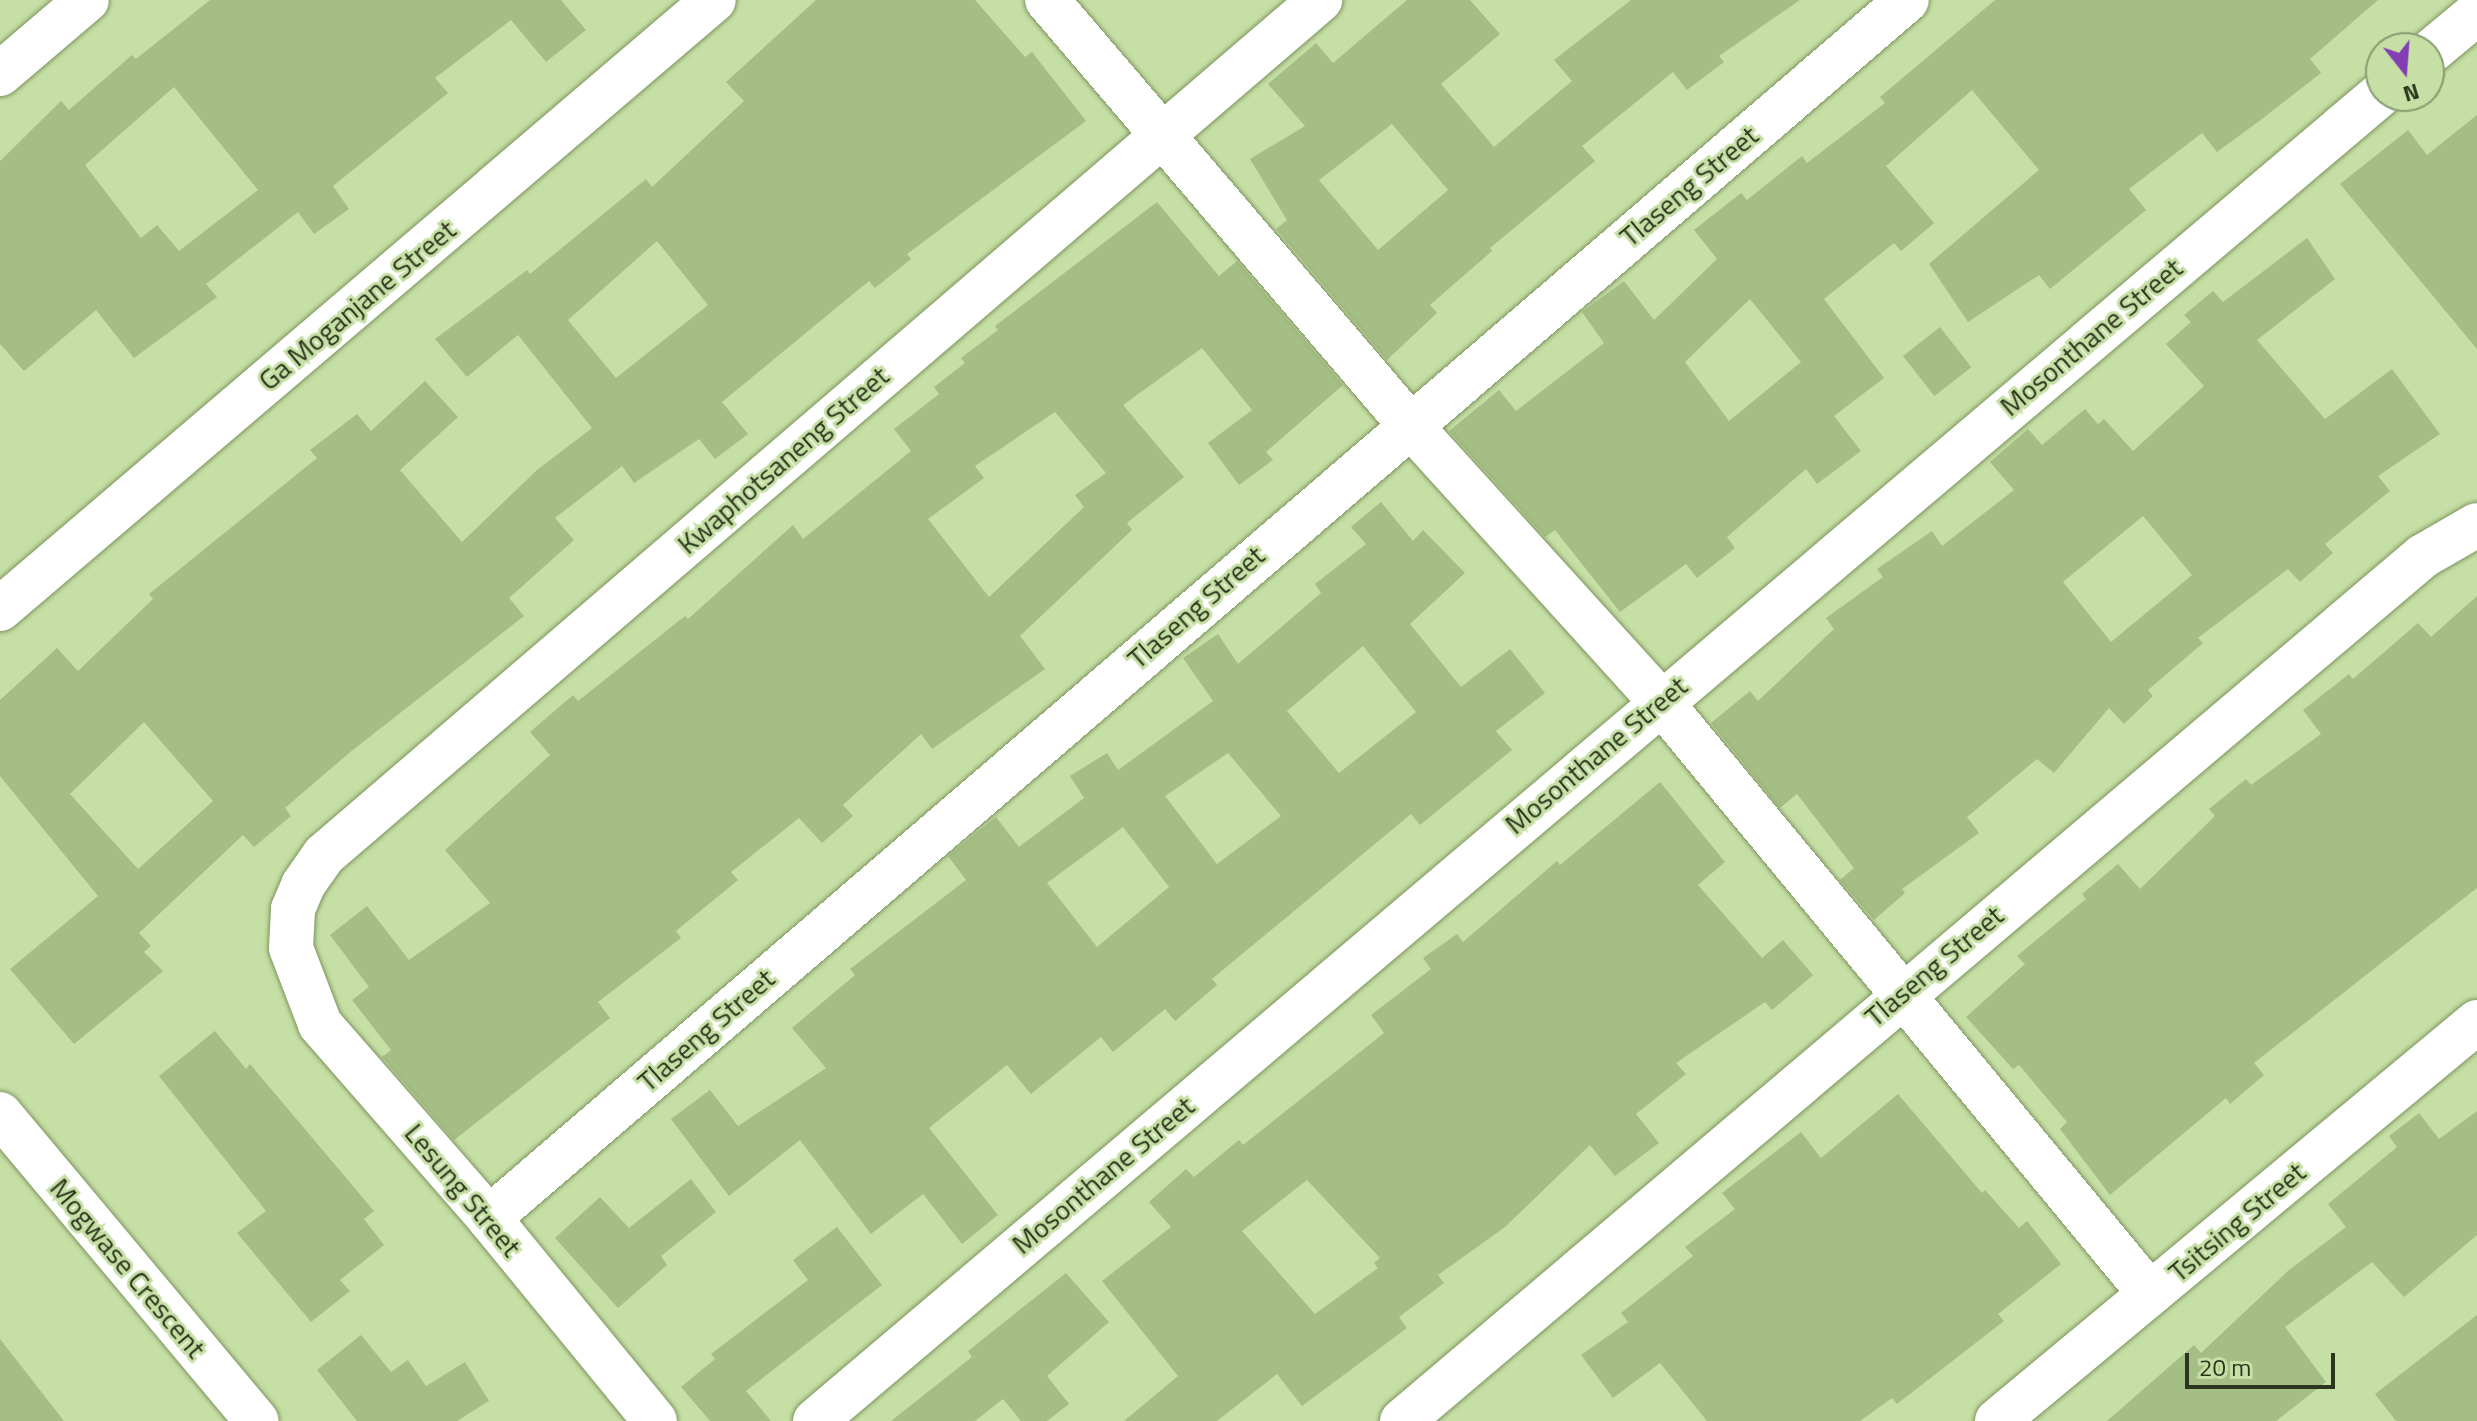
<!DOCTYPE html>
<style>
body{margin:0}
#map{position:relative;width:2477px;height:1421px;overflow:hidden;background:#c6dfa5;font-family:"Titillium Web",sans-serif}
div>[style]{position:absolute}
.building>*{inset:0;background:#a5be85;transform-origin:0 0}
.roads{filter:drop-shadow(0 0 2px #7d945e) drop-shadow(0 0 2px #7d945e)}
.minor>*{height:44px;margin:-22px;padding:0 22px;transform-origin:22px;border-radius:22px;background:#fff}
span{translate:-50% -50%;white-space:nowrap;text-align:center;line-height:1.15;-webkit-text-stroke:6px #c6dfa5;paint-order:stroke}
.street-label{font-size:28px;color:#2c361f}
.north{position:absolute;left:2365px;top:32px;width:80px;height:80px;box-sizing:border-box;background:#c6dfa5;border:2px solid #889b6f;border-radius:50%;rotate:163deg;font-size:22px;font-weight:700;line-height:32px;text-align:center;color:#2c361f}
.north::after{content:'';display:block;margin:auto;width:28px;height:36px;background:#813fb3;clip-path:polygon(50% 0,100% 100%,50% 72%,0 100%)}
.scale{position:absolute;left:2185px;top:1353px;width:150px;height:36px;box-sizing:border-box;border:4px solid #2c361f;border-top:0;padding-left:10px;font-size:24px;line-height:28px;white-space:nowrap;color:#2c361f;-webkit-text-stroke:6px #c6dfa5;paint-order:stroke}
</style>
<div id="map">
<div class="building">
<div style="clip-path:polygon(evenodd,210px 0,561px 0,586px 30px,546px 62px,511px 20px,435px 78px,448px 93px,333px 186px,349px 209px,314px 234px,298px 212px,206px 284px,217px 297px,134px 358px,96px 310px,24px 371px,0 344px,0 161px,61px 101px,69px 110px,132px 55px,136px 59px,210px 0,174px 87px,258px 190px,179px 251px,157px 225px,141px 238px,85px 165px,174px 87px)"></div>
<div style="clip-path:polygon(evenodd,816px 0,975px 0,1025px 57px,1032px 52px,1086px 121px,907px 254px,911px 259px,875px 288px,869px 281px,722px 402px,748px 434px,715px 459px,699px 439px,634px 483px,622px 466px,555px 518px,574px 540px,509px 598px,524px 616px,349px 753px,285px 808px,291px 816px,254px 847px,243px 835px,139px 933px,151px 946px,144px 952px,163px 971px,74px 1044px,10px 969px,98px 896px,0 776px,0 700px,57px 648px,78px 671px,153px 599px,149px 594px,317px 458px,310px 450px,357px 414px,371px 431px,425px 381px,458px 417px,400px 470px,462px 542px,537px 470px,592px 428px,518px 335px,467px 377px,435px 339px,527px 270px,530px 274px,646px 179px,652px 187px,744px 101px,726px 82px,816px 0,657px 241px,708px 305px,616px 378px,568px 320px,657px 241px,816px 0,144px 722px,213px 801px,138px 869px,70px 794px,144px 722px)"></div>
<div style="clip-path:polygon(evenodd,1407px 0,1470px 0,1500px 34px,1441px 84px,1494px 147px,1572px 81px,1554px 60px,1631px 0,1800px 0,1719px 56px,1724px 62px,1687px 90px,1673px 72px,1582px 146px,1595px 161px,1490px 248px,1492px 251px,1430px 305px,1437px 313px,1387px 360px,1276px 229px,1287px 220px,1250px 159px,1305px 126px,1268px 84px,1316px 43px,1333px 63px,1407px 0,1392px 124px,1448px 190px,1378px 250px,1319px 180px,1392px 124px)"></div>
<div style="clip-path:polygon(evenodd,1995px 0,2378px 0,2310px 59px,2321px 73px,2262px 119px,2217px 152px,2202px 133px,2129px 189px,2146px 210px,2050px 289px,2039px 275px,1968px 322px,1929px 264px,2039px 170px,1972px 90px,1886px 166px,1934px 223px,1901px 251px,1894px 243px,1824px 299px,1884px 378px,1834px 416px,1861px 451px,1817px 484px,1806px 469px,1727px 537px,1735px 548px,1697px 578px,1686px 564px,1620px 612px,1555px 530px,1545px 537px,1449px 431px,1499px 390px,1516px 411px,1604px 343px,1582px 312px,1624px 281px,1654px 320px,1717px 259px,1694px 230px,1741px 193px,1747px 200px,1802px 156px,1807px 163px,1885px 103px,1880px 97px,1995px 0,1750px 299px,1801px 362px,1729px 421px,1685px 362px,1750px 299px)"></div>
<div style="clip-path:polygon(2477px 115px,2477px 349px,2340px 184px,2408px 130px,2427px 155px)"></div>
<div style="clip-path:polygon(evenodd,1157px 202px,1219px 276px,1237px 261px,1343px 385px,1266px 452px,1273px 460px,1239px 485px,1208px 443px,1252px 410px,1202px 348px,1123px 405px,1184px 477px,1127px 523px,1132px 530px,1020px 636px,1045px 669px,932px 749px,921px 734px,843px 805px,853px 816px,822px 843px,799px 818px,731px 872px,738px 880px,676px 931px,681px 938px,598px 1002px,610px 1018px,454px 1140px,382px 1057px,391px 1050px,352px 1000px,369px 987px,330px 935px,367px 906px,409px 960px,490px 903px,445px 850px,550px 755px,530px 732px,573px 695px,578px 701px,685px 616px,688px 619px,793px 525px,803px 539px,911px 451px,894px 429px,939px 394px,934px 387px,965px 363px,961px 358px,998px 330px,995px 326px,1157px 202px,1055px 412px,1106px 473px,1075px 495px,1084px 507px,989px 597px,928px 519px,984px 478px,975px 466px,1055px 412px)"></div>
<div style="clip-path:polygon(evenodd,2307px 238px,2335px 279px,2257px 340px,2325px 419px,2392px 369px,2440px 434px,2378px 476px,2390px 491px,2325px 544px,2333px 553px,2300px 582px,2288px 569px,2198px 638px,2203px 643px,2148px 690px,2153px 696px,2124px 724px,2109px 708px,2054px 773px,2037px 759px,1967px 817px,1979px 833px,1902px 889px,1905px 893px,1874px 920px,1840px 880px,1854px 868px,1797px 794px,1780px 808px,1711px 723px,1750px 691px,1758px 701px,1834px 629px,1826px 618px,1883px 577px,1877px 569px,1932px 531px,1942px 546px,2014px 490px,1990px 462px,2028px 429px,2042px 445px,2085px 409px,2098px 424px,2104px 419px,2133px 451px,2204px 386px,2166px 344px,2191px 322px,2184px 315px,2213px 291px,2223px 302px,2307px 238px,2143px 516px,2192px 575px,2111px 642px,2063px 582px,2143px 516px)"></div>
<div style="left:1940px;top:327px;width:51px;height:47px;rotate:52deg"></div>
<div style="clip-path:polygon(evenodd,1381px 502px,1413px 541px,1423px 530px,1465px 573px,1410px 624px,1461px 687px,1510px 649px,1545px 693px,1496px 731px,1512px 750px,1420px 825px,1411px 814px,1212px 979px,1217px 985px,1175px 1021px,1165px 1009px,1113px 1052px,1101px 1037px,1031px 1094px,1007px 1065px,929px 1128px,998px 1215px,962px 1244px,923px 1194px,871px 1234px,800px 1140px,729px 1196px,671px 1119px,710px 1090px,738px 1126px,826px 1068px,792px 1028px,855px 975px,850px 969px,966px 880px,948px 856px,996px 817px,1019px 847px,1084px 798px,1070px 776px,1107px 753px,1118px 770px,1213px 701px,1183px 658px,1218px 634px,1238px 664px,1321px 593px,1315px 584px,1366px 544px,1351px 527px,1381px 502px,1363px 646px,1416px 712px,1339px 773px,1287px 711px,1363px 646px,1381px 502px,1228px 753px,1281px 816px,1217px 864px,1165px 796px,1228px 753px,1381px 502px,1123px 827px,1169px 887px,1097px 947px,1047px 883px,1123px 827px)"></div>
<div style="clip-path:polygon(2477px 596px,2477px 888px,2254px 1063px,2264px 1075px,2230px 1104px,2226px 1098px,2110px 1195px,2060px 1129px,2067px 1122px,2019px 1065px,2013px 1069px,1966px 1017px,2025px 964px,2017px 956px,2086px 899px,2082px 894px,2118px 864px,2140px 889px,2215px 816px,2209px 809px,2246px 779px,2251px 785px,2321px 734px,2303px 710px,2349px 674px,2353px 679px,2418px 623px,2431px 637px)"></div>
<div style="clip-path:polygon(evenodd,1660px 782px,1725px 862px,1698px 885px,1762px 958px,1783px 940px,1813px 975px,1772px 1010px,1765px 1002px,1676px 1063px,1686px 1074px,1636px 1114px,1659px 1143px,1615px 1176px,1590px 1145px,1505px 1227px,1438px 1275px,1444px 1283px,1399px 1317px,1407px 1328px,1302px 1406px,1277px 1374px,1217px 1421px,1124px 1421px,1178px 1376px,1102px 1281px,1171px 1227px,1149px 1202px,1186px 1169px,1194px 1177px,1239px 1140px,1243px 1145px,1384px 1033px,1371px 1015px,1431px 969px,1423px 958px,1457px 934px,1463px 942px,1557px 861px,1560px 865px,1660px 782px,1307px 1180px,1380px 1258px,1374px 1263px,1378px 1268px,1315px 1314px,1242px 1231px,1307px 1180px)"></div>
<div style="clip-path:polygon(215px 1031px,246px 1069px,250px 1064px,374px 1211px,364px 1219px,384px 1245px,340px 1280px,350px 1291px,311px 1322px,237px 1233px,266px 1211px,159px 1076px)"></div>
<div style="clip-path:polygon(1898px 1094px,1982px 1193px,1985px 1190px,2019px 1228px,2027px 1221px,2061px 1264px,1998px 1314px,2004px 1321px,1897px 1404px,1892px 1398px,1860px 1421px,1707px 1421px,1660px 1363px,1613px 1398px,1581px 1355px,1628px 1322px,1621px 1313px,1693px 1256px,1685px 1247px,1735px 1209px,1722px 1193px,1801px 1132px,1821px 1158px)"></div>
<div style="clip-path:polygon(2477px 1111px,2477px 1235px,2404px 1297px,2372px 1262px,2285px 1327px,2326px 1382px,2276px 1421px,2107px 1421px,2194px 1345px,2201px 1353px,2289px 1270px,2346px 1227px,2328px 1204px,2397px 1147px,2389px 1136px,2419px 1113px,2439px 1139px)"></div>
<div style="clip-path:polygon(691px 1179px,716px 1212px,661px 1256px,667px 1265px,618px 1308px,555px 1238px,600px 1197px,629px 1228px)"></div>
<div style="clip-path:polygon(837px 1227px,882px 1285px,746px 1391px,771px 1421px,710px 1421px,681px 1387px,715px 1359px,711px 1354px,808px 1280px,793px 1260px)"></div>
<div style="clip-path:polygon(1066px 1273px,1109px 1322px,1047px 1376px,1069px 1404px,1047px 1421px,1021px 1421px,1003px 1399px,975px 1421px,891px 1421px,972px 1357px,968px 1351px)"></div>
<div style="clip-path:polygon(2477px 1315px,2477px 1421px,2396px 1421px,2375px 1394px)"></div>
<div style="clip-path:polygon(361px 1335px,391px 1372px,408px 1360px,426px 1386px,465px 1362px,489px 1401px,457px 1421px,357px 1421px,317px 1370px)"></div>
<div style="clip-path:polygon(0 1339px,64px 1421px,0 1421px)"></div>
</div>
<div class="roads">
<div class="minor">
<div style="left:1047px;top:0;width:558px;rotate:49.51deg"></div>
<div style="left:1409px;top:424px;width:374px;rotate:47.8deg"></div>
<div style="left:1660px;top:701px;width:769px;rotate:50.43deg"></div>
<div style="left:2429px;top:53px;width:62px;rotate:-39.8deg"></div>
<div style="left:0;top:74px;width:114px;rotate:-40.4deg"></div>
<div style="left:0;top:609px;width:938px;rotate:-40.46deg"></div>
<div style="left:0;top:1114px;width:400px;rotate:50.1deg"></div>
<div style="left:489px;top:1218px;width:1869px;rotate:-40.66deg"></div>
<div style="left:655px;top:1421px;width:262px;rotate:-129.3deg"></div>
<div style="left:489px;top:1218px;width:257px;rotate:-131.1deg"></div>
<div style="left:320px;top:1024px;width:81px;rotate:-110.9deg"></div>
<div style="left:291px;top:948px;width:39px;rotate:-87deg"></div>
<div style="left:293px;top:909px;width:26px;rotate:-67deg"></div>
<div style="left:303px;top:885px;width:37px;rotate:-55deg"></div>
<div style="left:324px;top:855px;width:1313px;rotate:-40.64deg"></div>
<div style="left:815px;top:1421px;width:2053px;rotate:-40.28deg"></div>
<div style="left:1402px;top:1421px;width:1338px;rotate:-40.27deg"></div>
<div style="left:2423px;top:556px;width:62px;rotate:-29.9deg"></div>
<div style="left:1997px;top:1421px;width:624px;rotate:-39.74deg"></div>
</div>
</div>
<div class="street-label">
<span style="left:1689px;top:186px;rotate:-40deg">Tlaseng Street</span>
<span style="left:357px;top:305px;rotate:-40deg">Ga Moganjane Street</span>
<span style="left:2091px;top:337px;rotate:-40deg">Mosonthane Street</span>
<span style="left:783px;top:460px;rotate:-41deg">Kwaphotsaneng Street</span>
<span style="left:1196px;top:607px;rotate:-41deg">Tlaseng Street</span>
<span style="left:1596px;top:755px;rotate:-40deg">Mosonthane Street</span>
<span style="left:1934px;top:966px;rotate:-40deg">Tlaseng Street</span>
<span style="left:706px;top:1030px;rotate:-41deg">Tlaseng Street</span>
<span style="left:1103px;top:1175px;rotate:-40deg">Mosonthane Street</span>
<span style="left:463px;top:1190px;rotate:50deg">Lesung Street</span>
<span style="left:2237px;top:1222px;rotate:-40deg">Tsitsing Street</span>
<span style="left:128px;top:1268px;rotate:50deg">Mogwase Crescent</span>
</div>
<div class="north">N</div>
<div class="scale">20 m</div>
</div>
